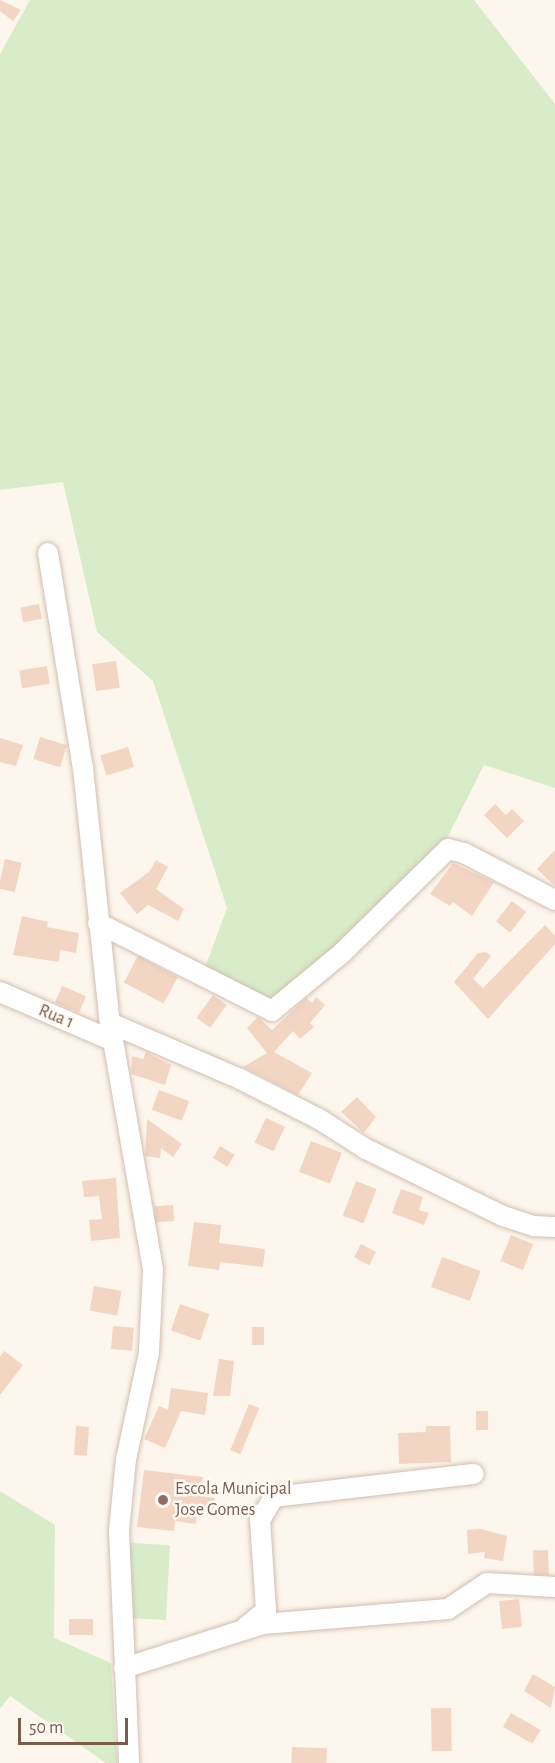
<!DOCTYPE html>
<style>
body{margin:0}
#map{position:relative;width:555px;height:1763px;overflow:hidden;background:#fdf6ec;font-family:"Alegreya Sans",sans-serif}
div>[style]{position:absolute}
.green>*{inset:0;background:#d8ecc9;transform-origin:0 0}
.building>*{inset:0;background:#f3d5c3;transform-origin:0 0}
.roads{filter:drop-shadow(0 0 2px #d1beb0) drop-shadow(0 0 2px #d1beb0)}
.minor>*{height:20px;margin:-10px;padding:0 10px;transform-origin:10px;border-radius:10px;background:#fff}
.dots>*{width:16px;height:16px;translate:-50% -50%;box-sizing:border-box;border:3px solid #fffaf3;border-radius:50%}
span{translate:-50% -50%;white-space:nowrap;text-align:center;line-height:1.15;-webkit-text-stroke:5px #fffaf3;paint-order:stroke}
.street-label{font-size:18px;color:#7a5c4d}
.education-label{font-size:18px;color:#785e54}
.left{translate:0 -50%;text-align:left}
.scale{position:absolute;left:18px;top:1718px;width:110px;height:27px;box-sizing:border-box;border:3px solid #7a5c4d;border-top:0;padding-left:8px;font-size:18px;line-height:21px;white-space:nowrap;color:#7a5c4d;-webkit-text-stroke:4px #fffaf3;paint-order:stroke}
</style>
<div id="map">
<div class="green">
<div style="clip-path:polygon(30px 0,474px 0,555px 104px,555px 788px,484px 765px,440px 852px,342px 953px,257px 1007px,202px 976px,227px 908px,153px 681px,97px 632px,63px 482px,0 490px,0 54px)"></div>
<div style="clip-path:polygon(0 1491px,55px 1525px,54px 1638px,111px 1663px,117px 1763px,106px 1763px,10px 1696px,0 1709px)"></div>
<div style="left:130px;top:1543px;width:40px;height:75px;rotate:3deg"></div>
</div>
<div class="building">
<div style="clip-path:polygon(0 0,21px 10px,13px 21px,0 11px)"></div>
<div style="left:39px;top:604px;width:15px;height:19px;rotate:79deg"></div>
<div style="left:116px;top:661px;width:27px;height:24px;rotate:82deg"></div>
<div style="left:47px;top:666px;width:18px;height:28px;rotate:81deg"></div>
<div style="left:40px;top:737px;width:28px;height:23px;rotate:17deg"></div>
<div style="clip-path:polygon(0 738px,23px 745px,16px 766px,0 762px)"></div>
<div style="left:128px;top:747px;width:21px;height:29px;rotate:73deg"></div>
<div style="clip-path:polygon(495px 804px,506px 815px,512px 809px,524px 821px,507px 838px,484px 815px)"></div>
<div style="clip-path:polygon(555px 850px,555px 886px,537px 869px)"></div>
<div style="left:5px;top:859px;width:17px;height:30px;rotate:13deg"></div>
<div style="clip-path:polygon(156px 860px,168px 867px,156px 889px,184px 909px,178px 921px,148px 905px,137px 914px,120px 893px,149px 872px)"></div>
<div style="clip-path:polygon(453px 863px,494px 882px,472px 916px,453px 902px,450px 906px,430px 894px)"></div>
<div style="left:512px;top:901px;width:18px;height:26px;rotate:38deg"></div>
<div style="clip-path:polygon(22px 916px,48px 922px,47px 927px,79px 933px,76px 953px,60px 950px,59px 962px,13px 955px)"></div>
<div style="clip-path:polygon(545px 925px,555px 936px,555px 944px,488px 1019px,454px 982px,478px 953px,486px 952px,491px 956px,473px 979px,483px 988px)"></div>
<div style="left:138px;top:956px;width:45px;height:30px;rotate:28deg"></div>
<div style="left:62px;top:986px;width:26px;height:18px;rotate:23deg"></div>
<div style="left:213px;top:995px;width:17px;height:28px;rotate:36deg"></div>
<div style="clip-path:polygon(316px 997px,325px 1005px,310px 1023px,314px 1027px,300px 1039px,293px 1031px,274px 1052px,312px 1073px,298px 1095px,243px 1067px,267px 1053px,247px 1028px,258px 1017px,272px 1030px,306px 998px,312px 1003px)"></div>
<div style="clip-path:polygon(146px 1052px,171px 1065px,165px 1085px,131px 1074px,132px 1056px,143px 1059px)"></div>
<div style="left:159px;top:1090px;width:32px;height:21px;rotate:20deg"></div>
<div style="clip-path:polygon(357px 1097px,376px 1117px,364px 1133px,341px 1112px)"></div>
<div style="left:266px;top:1118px;width:21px;height:27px;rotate:25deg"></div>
<div style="clip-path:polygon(147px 1119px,182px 1144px,173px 1157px,161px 1148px,160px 1158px,145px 1156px)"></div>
<div style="left:311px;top:1141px;width:33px;height:33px;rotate:21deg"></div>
<div style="left:220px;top:1146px;width:17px;height:14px;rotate:31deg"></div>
<div style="clip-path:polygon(116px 1178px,120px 1238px,91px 1241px,89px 1220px,102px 1219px,99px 1196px,84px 1197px,82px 1181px)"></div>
<div style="left:356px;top:1181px;width:22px;height:37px;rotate:21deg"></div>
<div style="clip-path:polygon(401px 1189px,423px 1197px,419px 1210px,429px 1213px,424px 1225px,392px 1213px)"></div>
<div style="left:173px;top:1205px;width:16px;height:19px;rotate:86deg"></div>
<div style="clip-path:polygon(194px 1222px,221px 1225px,219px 1243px,265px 1249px,263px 1267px,220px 1262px,219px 1270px,188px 1266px)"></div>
<div style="left:511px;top:1235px;width:24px;height:28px;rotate:22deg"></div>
<div style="left:361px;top:1244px;width:17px;height:15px;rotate:28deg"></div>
<div style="left:442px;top:1257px;width:41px;height:32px;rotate:20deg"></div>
<div style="left:94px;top:1286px;width:28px;height:25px;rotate:10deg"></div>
<div style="left:180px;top:1304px;width:31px;height:28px;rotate:19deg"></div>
<div style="left:113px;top:1326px;width:21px;height:23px;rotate:5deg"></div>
<div style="left:252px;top:1327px;width:12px;height:18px"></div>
<div style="clip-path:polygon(4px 1351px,23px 1365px,0 1395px,0 1357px)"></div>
<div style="clip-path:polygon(219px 1359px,234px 1361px,230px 1396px,213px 1396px)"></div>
<div style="clip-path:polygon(171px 1388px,208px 1393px,205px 1415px,181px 1411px,165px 1448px,144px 1439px,159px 1406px,168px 1410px)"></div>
<div style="left:249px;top:1404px;width:11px;height:50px;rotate:22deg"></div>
<div style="left:476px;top:1411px;width:12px;height:19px"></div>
<div style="left:76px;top:1426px;width:13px;height:29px;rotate:4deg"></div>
<div style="clip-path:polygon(426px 1426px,450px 1426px,451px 1462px,399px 1464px,398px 1433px,426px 1432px)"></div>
<div style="clip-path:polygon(144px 1470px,203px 1477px,201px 1496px,215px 1498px,213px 1513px,197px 1511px,196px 1524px,175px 1521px,174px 1531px,137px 1527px)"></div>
<div style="clip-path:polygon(481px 1529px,507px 1536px,503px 1561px,484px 1558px,485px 1552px,468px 1554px,467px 1530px)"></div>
<div style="left:548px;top:1550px;width:25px;height:15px;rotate:88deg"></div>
<div style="left:519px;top:1599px;width:28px;height:20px;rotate:84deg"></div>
<div style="left:93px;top:1619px;width:16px;height:24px;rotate:90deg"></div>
<div style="clip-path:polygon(533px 1674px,555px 1687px,551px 1708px,524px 1691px)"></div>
<div style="left:451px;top:1708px;width:43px;height:20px;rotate:89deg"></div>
<div style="left:511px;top:1713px;width:34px;height:16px;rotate:30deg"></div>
<div style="left:292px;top:1747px;width:35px;height:16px;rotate:2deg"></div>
</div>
<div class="roads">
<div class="minor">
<div style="left:48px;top:553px;width:218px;rotate:80.8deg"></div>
<div style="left:83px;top:768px;width:256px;rotate:84deg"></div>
<div style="left:110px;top:1023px;width:251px;rotate:80.1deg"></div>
<div style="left:153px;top:1270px;width:83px;rotate:92.8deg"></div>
<div style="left:149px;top:1353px;width:108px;rotate:102.2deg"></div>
<div style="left:126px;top:1459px;width:72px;rotate:95.6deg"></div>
<div style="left:119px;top:1531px;width:232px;rotate:87.5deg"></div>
<div style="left:98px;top:923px;width:195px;rotate:26.8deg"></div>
<div style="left:272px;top:1011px;width:91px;rotate:-39.6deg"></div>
<div style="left:342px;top:953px;width:148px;rotate:-44.5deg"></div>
<div style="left:448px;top:849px;width:16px;rotate:14deg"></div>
<div style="left:464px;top:853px;width:102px;rotate:27.3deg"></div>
<div style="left:0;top:992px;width:123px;rotate:23.4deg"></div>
<div style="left:110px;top:1023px;width:142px;rotate:23.3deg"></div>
<div style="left:240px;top:1079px;width:89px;rotate:26.9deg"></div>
<div style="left:319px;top:1119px;width:56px;rotate:32.6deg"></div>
<div style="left:366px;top:1149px;width:153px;rotate:26.1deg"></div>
<div style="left:503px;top:1216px;width:33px;rotate:18deg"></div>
<div style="left:534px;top:1226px;width:21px;rotate:3deg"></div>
<div style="left:246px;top:1627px;width:26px;rotate:-40deg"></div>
<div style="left:266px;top:1610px;width:90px;rotate:-93.8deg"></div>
<div style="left:260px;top:1520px;width:27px;rotate:-59deg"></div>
<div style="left:274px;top:1497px;width:201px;rotate:-6.6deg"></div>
<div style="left:124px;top:1668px;width:146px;rotate:-17.6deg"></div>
<div style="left:263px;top:1624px;width:186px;rotate:-4.6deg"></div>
<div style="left:448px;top:1609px;width:47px;rotate:-33.7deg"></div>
<div style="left:487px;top:1583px;width:68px;rotate:3.4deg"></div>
</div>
</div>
<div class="dots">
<div style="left:163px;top:1500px;background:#8d6e63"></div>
</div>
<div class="street-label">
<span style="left:56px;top:1017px;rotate:23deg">Rua 1</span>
</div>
<div class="education-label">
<span class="left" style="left:175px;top:1500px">Escola Municipal<br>Jose Gomes</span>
</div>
<div class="scale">50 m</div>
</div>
